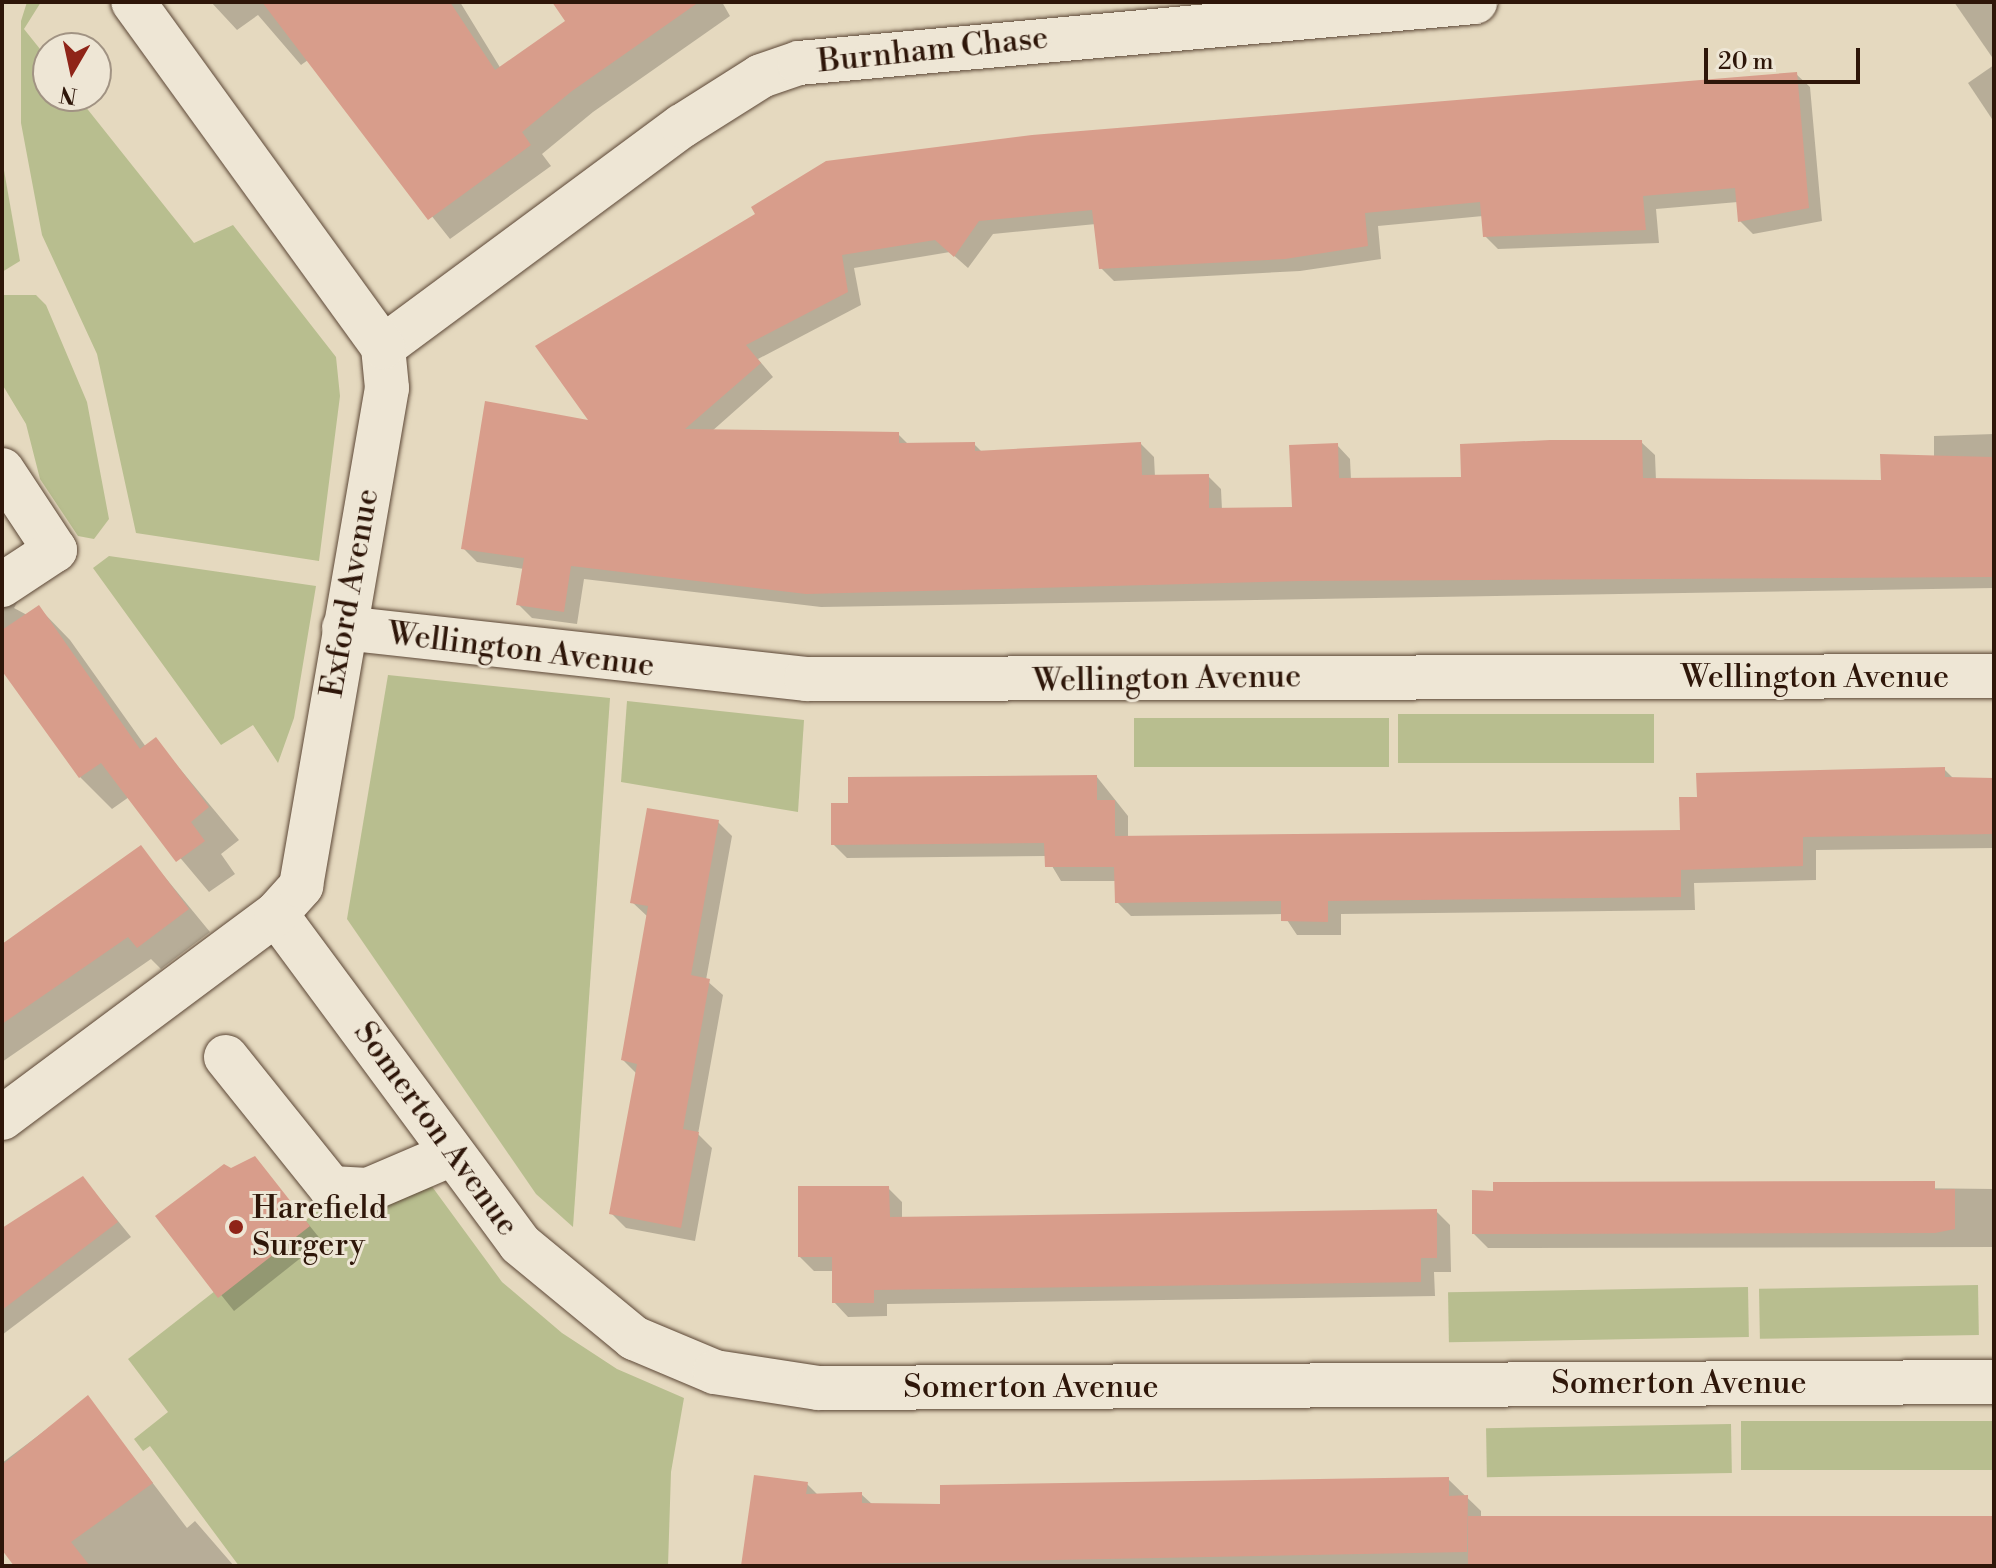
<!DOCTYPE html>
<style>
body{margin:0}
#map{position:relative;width:1996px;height:1568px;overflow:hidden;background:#e5d9bf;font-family:"Libre Bodoni",serif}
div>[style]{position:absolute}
.green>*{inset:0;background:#b8be8f;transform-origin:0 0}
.shadow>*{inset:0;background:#0003}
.building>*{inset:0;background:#d89d8b;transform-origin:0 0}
.roads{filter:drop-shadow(0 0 2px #5c4736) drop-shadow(0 0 2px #5c4736)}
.minor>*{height:44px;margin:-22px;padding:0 22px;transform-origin:22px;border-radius:22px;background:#eee6d5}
.dots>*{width:22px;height:22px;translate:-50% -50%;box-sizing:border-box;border:4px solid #eee6d5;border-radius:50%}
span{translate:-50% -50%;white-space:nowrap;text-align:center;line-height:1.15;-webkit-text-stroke:6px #eee6d5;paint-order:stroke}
.street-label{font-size:32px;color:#2e1609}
.poi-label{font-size:32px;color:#2e1609}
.left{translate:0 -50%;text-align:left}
.frame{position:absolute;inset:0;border:4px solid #2e1609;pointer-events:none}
.north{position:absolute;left:32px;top:32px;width:80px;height:80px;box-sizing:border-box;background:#eee6d5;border:2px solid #a19383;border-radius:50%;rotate:189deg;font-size:22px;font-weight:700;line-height:32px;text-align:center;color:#2e1609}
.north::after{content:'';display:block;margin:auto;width:28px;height:36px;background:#8f2418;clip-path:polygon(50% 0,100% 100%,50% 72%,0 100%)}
.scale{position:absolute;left:1704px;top:48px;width:156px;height:36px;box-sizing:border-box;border:4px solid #2e1609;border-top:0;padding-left:10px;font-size:24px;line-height:28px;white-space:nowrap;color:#2e1609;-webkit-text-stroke:6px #eee6d5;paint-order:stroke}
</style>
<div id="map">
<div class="green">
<div style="clip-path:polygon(27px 2px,41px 2px,24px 29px,48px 59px,48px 96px,77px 96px,194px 243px,233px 225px,336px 357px,340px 396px,319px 561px,136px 533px,97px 354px,42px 235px,21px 123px,21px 21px)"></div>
<div style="clip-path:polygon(2px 159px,20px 261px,2px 272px)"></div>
<div style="clip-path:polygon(2px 295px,36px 295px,46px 305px,87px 402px,109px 519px,94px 539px,78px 536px,40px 479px,26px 424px,2px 384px)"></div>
<div style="clip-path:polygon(109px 556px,316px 586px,294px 718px,278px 763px,253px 725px,221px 745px,93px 568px)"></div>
<div style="clip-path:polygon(388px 675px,610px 698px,573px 1227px,536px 1194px,347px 919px)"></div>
<div style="clip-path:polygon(627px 701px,804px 720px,798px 812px,621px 782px)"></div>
<div style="left:1654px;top:714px;width:49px;height:256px;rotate:90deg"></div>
<div style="left:1389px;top:718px;width:49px;height:255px;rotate:90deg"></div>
<div style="clip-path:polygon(425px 1177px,502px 1282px,562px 1333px,617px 1369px,684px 1398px,671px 1472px,668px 1566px,239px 1566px,150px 1446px,143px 1451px,134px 1439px,168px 1412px,128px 1359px,334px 1198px)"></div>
<div style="left:1978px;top:1285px;width:50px;height:219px;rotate:89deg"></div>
<div style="left:1748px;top:1287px;width:50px;height:300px;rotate:89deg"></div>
<div style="left:1994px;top:1421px;width:49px;height:253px;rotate:90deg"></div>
<div style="left:1731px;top:1424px;width:49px;height:245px;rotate:89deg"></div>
</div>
<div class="shadow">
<div style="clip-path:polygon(211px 2px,460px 2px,501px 69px,568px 21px,555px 2px,722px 2px,730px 16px,593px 112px,542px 154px,551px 166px,450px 239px,308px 60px,301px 65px,258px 15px,237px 30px)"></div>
<div style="clip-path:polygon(1954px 2px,1994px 2px,1994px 60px)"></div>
<div style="clip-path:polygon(1994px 65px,1994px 122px,1968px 83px)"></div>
<div style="clip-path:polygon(1796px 74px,1810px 87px,1822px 221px,1753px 234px,1740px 221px,1738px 202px,1656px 209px,1659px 243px,1498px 249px,1485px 236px,1483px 216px,1378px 226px,1381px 259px,1300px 271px,1114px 281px,1101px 268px,1096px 224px,993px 234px,968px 268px,950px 252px,854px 268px,861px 305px,758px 359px,773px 377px,711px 432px,898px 434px,909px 445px,974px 444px,982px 452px,1141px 444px,1154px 457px,1155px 477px,1208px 476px,1221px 489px,1222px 510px,1294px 509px,1337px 445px,1350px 459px,1351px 480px,1463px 479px,1641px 442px,1655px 455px,1656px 481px,1883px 482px,1934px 457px,1934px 436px,1994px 434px,1994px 588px,821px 607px,584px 579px,577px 624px,532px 618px,518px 604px,524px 569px,477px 562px,463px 548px,592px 423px,757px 214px)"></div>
<div style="clip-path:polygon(2px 573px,20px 597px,14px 608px,27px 615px,39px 608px,70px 640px,146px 747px,156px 740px,239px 840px,221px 854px,235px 874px,209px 892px,129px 797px,112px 809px,80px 777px,2px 667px)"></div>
<div style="clip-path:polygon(1944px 769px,1954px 779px,1994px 780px,1994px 848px,1816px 850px,1816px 880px,1694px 883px,1695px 910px,1341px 914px,1341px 935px,1297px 935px,1283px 914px,1131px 916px,1117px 902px,1116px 881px,1061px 881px,1046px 856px,847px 858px,833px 844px,1097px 777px,1128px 816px,1128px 838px,1682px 832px)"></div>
<div style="clip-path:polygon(718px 822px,732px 836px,706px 980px,723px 995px,698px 1134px,712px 1148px,695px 1241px,626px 1228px,612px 1214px,637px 1074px,623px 1060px,648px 917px,632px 902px)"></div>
<div style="clip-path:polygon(141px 848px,210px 932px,161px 969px,151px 959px,2px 1062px,2px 945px)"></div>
<div style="clip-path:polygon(255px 1159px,322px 1241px,234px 1311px,158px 1216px)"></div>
<div style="clip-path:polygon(83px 1178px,131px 1237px,2px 1335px,2px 1230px)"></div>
<div style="clip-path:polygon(1552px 1184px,1994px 1189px,1994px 1247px,1488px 1248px,1474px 1234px,1495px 1193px)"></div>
<div style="clip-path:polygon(888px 1188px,902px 1202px,902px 1219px,1436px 1211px,1450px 1225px,1451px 1272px,1434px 1272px,1435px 1296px,887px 1304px,887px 1316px,848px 1317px,834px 1302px,834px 1271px,814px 1271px,800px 1257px)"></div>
<div style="clip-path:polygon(88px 1398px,187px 1528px,195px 1521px,234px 1566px,17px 1566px,2px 1546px,2px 1463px)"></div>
<div style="clip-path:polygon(756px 1477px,807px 1484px,818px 1495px,861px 1494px,873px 1505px,942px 1506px,942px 1487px,1448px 1479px,1481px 1511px,1481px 1524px,1994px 1518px,1994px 1566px,743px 1566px)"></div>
</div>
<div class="building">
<div style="clip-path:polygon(262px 2px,450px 2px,495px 70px,565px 21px,552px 2px,699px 2px,572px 91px,522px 132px,531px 145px,428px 220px)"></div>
<div style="clip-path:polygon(1797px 72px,1809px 208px,1738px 222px,1735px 188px,1643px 196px,1646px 230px,1483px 237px,1480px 202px,1365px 213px,1368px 246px,1285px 259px,1099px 269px,1092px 210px,979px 221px,954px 257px,935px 240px,842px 255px,848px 292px,746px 345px,761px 363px,685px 429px,899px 432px,899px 443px,975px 442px,975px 451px,1141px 442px,1142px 475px,1209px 474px,1209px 508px,1292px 507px,1289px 445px,1338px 443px,1339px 478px,1461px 477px,1460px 444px,1550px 440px,1642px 440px,1643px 478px,1881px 480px,1880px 454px,1992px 457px,1992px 577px,1299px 581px,806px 594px,571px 566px,564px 612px,516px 605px,524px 558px,461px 549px,485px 401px,588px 420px,535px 346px,755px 214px,751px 207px,826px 161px,1032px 135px)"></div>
<div style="clip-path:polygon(39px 605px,140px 749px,156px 737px,209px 807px,191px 822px,205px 841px,176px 862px,101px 763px,79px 778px,2px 671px,2px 630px)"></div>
<div style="clip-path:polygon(1945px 767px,1945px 777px,1994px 778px,1994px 834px,1803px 837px,1803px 866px,1681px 870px,1681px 897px,1328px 901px,1328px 922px,1281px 921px,1281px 901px,1115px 903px,1114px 867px,1045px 867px,1044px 843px,831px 845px,831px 803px,848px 803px,848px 777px,1097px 775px,1097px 800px,1115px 800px,1115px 836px,1680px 830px,1679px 797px,1697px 797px,1696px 773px)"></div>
<div style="clip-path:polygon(647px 808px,719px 820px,691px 975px,710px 979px,683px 1129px,699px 1132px,681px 1228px,609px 1214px,637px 1064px,621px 1060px,648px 906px,630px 903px)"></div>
<div style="clip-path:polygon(141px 845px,189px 909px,137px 948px,128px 937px,2px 1024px,2px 944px)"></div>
<div style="clip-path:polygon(255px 1156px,310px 1226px,218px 1298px,155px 1216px,224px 1164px,231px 1168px)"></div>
<div style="clip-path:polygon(83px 1176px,118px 1222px,2px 1310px,2px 1228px)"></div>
<div style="clip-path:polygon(1935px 1181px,1935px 1190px,1955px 1189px,1955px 1229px,1935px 1233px,1472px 1234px,1472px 1190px,1493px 1191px,1493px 1182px)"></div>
<div style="clip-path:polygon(798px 1186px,889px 1186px,890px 1217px,1437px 1209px,1437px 1258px,1421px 1258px,1421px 1282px,874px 1290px,874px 1303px,832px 1303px,832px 1257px,798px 1257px)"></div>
<div style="clip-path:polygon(88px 1395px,153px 1483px,71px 1542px,90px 1566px,14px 1566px,2px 1550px,2px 1465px)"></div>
<div style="clip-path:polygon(754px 1475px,808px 1482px,806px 1494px,862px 1492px,862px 1503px,940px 1504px,940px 1485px,1449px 1477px,1449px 1496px,1468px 1495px,1467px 1552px,741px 1566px)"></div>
<div style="left:1994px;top:1516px;width:50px;height:526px;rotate:90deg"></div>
</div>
<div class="roads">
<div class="minor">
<div style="left:383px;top:347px;width:372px;rotate:-36.5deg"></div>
<div style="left:682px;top:126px;width:93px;rotate:-32.3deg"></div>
<div style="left:761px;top:76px;width:40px;rotate:-18.9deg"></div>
<div style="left:799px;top:63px;width:679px;rotate:-5.16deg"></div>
<div style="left:2px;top:470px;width:96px;rotate:56.5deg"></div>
<div style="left:55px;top:550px;width:64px;rotate:146.6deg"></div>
<div style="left:344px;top:628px;width:465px;rotate:6.3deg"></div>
<div style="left:806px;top:679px;width:1188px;rotate:-0.14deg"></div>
<div style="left:276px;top:914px;width:410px;rotate:53.5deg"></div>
<div style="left:520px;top:1244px;width:148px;rotate:39.5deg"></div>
<div style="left:634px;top:1338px;width:88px;rotate:22.8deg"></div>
<div style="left:715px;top:1372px;width:104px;rotate:8.8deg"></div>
<div style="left:818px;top:1388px;width:1176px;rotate:-0.29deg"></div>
<div style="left:226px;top:1057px;width:168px;rotate:51.3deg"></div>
<div style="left:331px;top:1188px;width:37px;rotate:3deg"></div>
<div style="left:368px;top:1190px;width:91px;rotate:-23.2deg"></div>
<div style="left:2px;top:1118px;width:342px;rotate:-36.7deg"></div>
<div style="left:276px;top:914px;width:38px;rotate:-48deg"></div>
<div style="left:301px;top:886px;width:505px;rotate:-80.2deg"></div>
<div style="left:387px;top:388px;width:41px;rotate:-95.6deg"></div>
<div style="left:383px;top:347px;width:426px;rotate:-125.9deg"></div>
</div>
</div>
<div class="dots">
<div style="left:236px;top:1227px;background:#8f2418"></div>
</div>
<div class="street-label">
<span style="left:933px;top:50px;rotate:-6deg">Burnham Chase</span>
<span style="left:350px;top:593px;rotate:-80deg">Exford Avenue</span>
<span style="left:521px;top:650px;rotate:7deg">Wellington Avenue</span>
<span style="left:1815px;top:677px">Wellington Avenue</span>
<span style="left:1167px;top:679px;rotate:-1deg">Wellington Avenue</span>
<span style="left:436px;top:1129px;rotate:54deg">Somerton Avenue</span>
<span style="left:1679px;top:1383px">Somerton Avenue</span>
<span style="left:1031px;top:1387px">Somerton Avenue</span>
</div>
<div class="poi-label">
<span class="left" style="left:252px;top:1227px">Harefield<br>Surgery</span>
</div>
<div class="frame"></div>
<div class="north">N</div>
<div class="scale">20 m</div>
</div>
